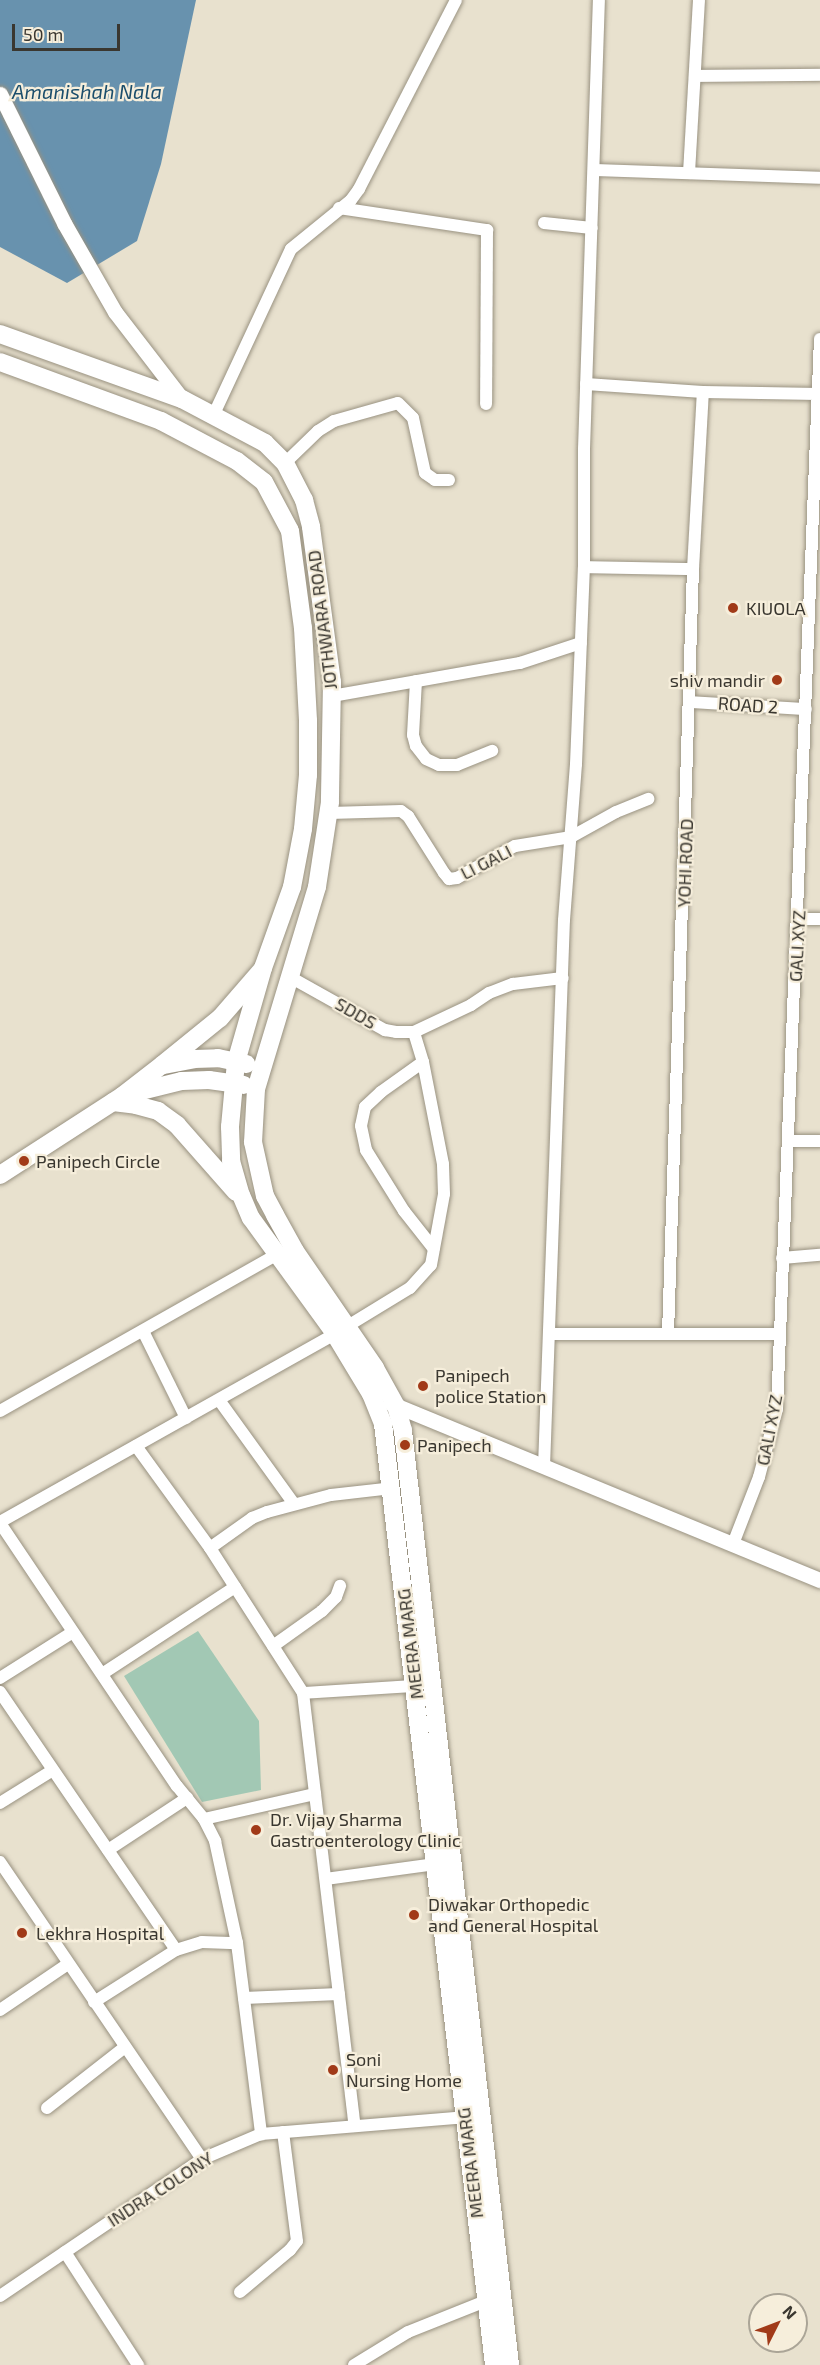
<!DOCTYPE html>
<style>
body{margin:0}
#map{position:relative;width:820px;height:2365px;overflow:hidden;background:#e8e1ce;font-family:"Exo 2",sans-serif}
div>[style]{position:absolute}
.green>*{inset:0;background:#a2c8b4}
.water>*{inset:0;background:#6892ae}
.roads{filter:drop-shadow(0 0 2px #999281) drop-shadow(0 0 2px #999281)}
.minor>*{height:12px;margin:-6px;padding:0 6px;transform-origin:6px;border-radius:6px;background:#fff}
.tertiary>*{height:15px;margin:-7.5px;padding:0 7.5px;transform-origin:7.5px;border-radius:7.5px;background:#fff}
.primary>*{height:18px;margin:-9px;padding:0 9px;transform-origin:9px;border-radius:9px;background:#fff}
.dots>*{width:16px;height:16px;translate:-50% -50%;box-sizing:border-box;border:3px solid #f6eedb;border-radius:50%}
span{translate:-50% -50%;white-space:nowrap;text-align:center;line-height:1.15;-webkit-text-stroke:4.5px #f6eedb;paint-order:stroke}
.poi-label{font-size:18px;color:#3a3730}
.left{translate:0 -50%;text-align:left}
.right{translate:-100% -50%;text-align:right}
.street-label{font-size:18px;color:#3a3730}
.water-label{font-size:20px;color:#1b4e6c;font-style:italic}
.north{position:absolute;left:748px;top:2293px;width:60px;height:60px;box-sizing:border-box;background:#f6eedb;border:2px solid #aba597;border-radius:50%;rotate:48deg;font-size:16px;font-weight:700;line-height:24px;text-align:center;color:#3a3730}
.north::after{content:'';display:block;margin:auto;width:21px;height:27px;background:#a13a18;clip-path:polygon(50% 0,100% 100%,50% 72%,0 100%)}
.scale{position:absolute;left:12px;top:24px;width:108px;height:27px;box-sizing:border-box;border:3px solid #3a3730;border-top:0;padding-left:8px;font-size:18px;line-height:21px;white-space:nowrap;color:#3a3730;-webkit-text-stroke:4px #f6eedb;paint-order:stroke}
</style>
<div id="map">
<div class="green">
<div style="clip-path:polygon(198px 1631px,259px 1721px,261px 1790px,202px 1802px,124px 1676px)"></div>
</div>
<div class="water">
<div style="clip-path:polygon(0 0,196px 0,161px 164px,137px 241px,67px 283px,0 247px)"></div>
</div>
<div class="roads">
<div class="minor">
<div style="left:695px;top:76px;width:125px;rotate:-0.5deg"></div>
<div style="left:594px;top:170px;width:226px;rotate:2deg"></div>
<div style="left:689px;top:173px;width:173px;rotate:-86.7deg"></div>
<div style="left:339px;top:208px;width:150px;rotate:8.5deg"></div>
<div style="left:487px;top:230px;width:174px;rotate:90.3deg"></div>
<div style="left:544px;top:223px;width:48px;rotate:5.9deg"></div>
<div style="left:586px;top:384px;width:117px;rotate:3.9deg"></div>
<div style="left:703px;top:392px;width:115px;rotate:1deg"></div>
<div style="left:214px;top:414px;width:182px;rotate:-65deg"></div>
<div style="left:291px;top:249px;width:77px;rotate:-39.2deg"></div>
<div style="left:351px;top:200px;width:14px;rotate:-54deg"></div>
<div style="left:359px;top:189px;width:212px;rotate:-62.8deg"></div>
<div style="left:285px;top:463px;width:46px;rotate:-44.1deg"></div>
<div style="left:318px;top:431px;width:19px;rotate:-32deg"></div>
<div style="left:334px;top:421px;width:66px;rotate:-15.7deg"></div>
<div style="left:398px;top:403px;width:21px;rotate:45deg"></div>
<div style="left:413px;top:418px;width:56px;rotate:77.7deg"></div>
<div style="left:425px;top:473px;width:12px;rotate:35deg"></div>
<div style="left:435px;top:480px;width:14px"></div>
<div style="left:584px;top:567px;width:109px;rotate:1.1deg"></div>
<div style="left:416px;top:681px;width:54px;rotate:93.2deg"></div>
<div style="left:413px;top:735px;width:11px;rotate:75deg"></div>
<div style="left:416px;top:746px;width:16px;rotate:52deg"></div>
<div style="left:426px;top:759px;width:14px;rotate:25deg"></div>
<div style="left:439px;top:765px;width:18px"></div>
<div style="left:457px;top:765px;width:38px;rotate:-22deg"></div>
<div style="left:332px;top:696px;width:191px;rotate:-10deg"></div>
<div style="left:520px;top:663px;width:64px;rotate:-18.2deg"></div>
<div style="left:690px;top:702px;width:116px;rotate:3.5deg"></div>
<div style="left:329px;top:813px;width:72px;rotate:-1.6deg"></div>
<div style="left:401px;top:811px;width:9px;rotate:36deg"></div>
<div style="left:408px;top:816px;width:67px;rotate:57.7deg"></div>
<div style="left:444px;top:873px;width:8px;rotate:50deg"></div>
<div style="left:449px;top:879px;width:8px;rotate:-7deg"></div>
<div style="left:457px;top:878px;width:66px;rotate:-28.9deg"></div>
<div style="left:515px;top:846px;width:57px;rotate:-9.1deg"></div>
<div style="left:571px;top:837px;width:51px;rotate:-29.1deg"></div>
<div style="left:616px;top:812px;width:35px;rotate:-22deg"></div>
<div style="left:798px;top:919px;width:22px"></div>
<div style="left:290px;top:977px;width:109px;rotate:29.2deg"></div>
<div style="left:385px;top:1030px;width:11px;rotate:10deg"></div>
<div style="left:396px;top:1032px;width:18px"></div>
<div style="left:414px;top:1032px;width:63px;rotate:-25.3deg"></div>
<div style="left:471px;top:1005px;width:22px;rotate:-34deg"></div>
<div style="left:489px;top:993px;width:26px;rotate:-21deg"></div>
<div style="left:513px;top:984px;width:50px;rotate:-6.8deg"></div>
<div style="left:423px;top:1062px;width:52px;rotate:144.5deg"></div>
<div style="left:381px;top:1092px;width:22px;rotate:137deg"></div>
<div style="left:365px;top:1107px;width:19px;rotate:102deg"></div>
<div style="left:361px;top:1126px;width:25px;rotate:78deg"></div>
<div style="left:366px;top:1150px;width:72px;rotate:58.1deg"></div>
<div style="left:404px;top:1211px;width:48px;rotate:51.7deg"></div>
<div style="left:788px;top:1141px;width:32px"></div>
<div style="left:782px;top:1258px;width:38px;rotate:-5deg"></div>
<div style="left:346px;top:1327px;width:75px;rotate:-31.4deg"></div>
<div style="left:410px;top:1288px;width:31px;rotate:-48deg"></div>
<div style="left:431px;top:1265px;width:72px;rotate:-79.6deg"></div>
<div style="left:444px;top:1194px;width:30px;rotate:-92deg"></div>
<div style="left:443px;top:1164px;width:104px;rotate:-101.1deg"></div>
<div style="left:423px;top:1062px;width:31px;rotate:-107deg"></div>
<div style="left:143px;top:1331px;width:97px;rotate:63.7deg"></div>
<div style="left:549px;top:1334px;width:230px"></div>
<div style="left:668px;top:1334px;width:765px;rotate:-88.13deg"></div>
<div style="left:693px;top:569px;width:177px;rotate:-86.8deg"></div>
<div style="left:219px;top:1400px;width:128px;rotate:54.2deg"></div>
<div style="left:0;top:1411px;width:319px;rotate:-29.5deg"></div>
<div style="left:136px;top:1446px;width:126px;rotate:54deg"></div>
<div style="left:210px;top:1548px;width:172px;rotate:57.3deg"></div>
<div style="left:303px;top:1693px;width:436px;rotate:83.2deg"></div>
<div style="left:544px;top:1467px;width:547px;rotate:-87.91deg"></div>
<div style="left:564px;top:920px;width:156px;rotate:-85.6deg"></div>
<div style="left:576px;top:764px;width:197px;rotate:-87.7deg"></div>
<div style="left:584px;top:567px;width:118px;rotate:-90deg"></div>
<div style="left:584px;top:449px;width:449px;rotate:-88.1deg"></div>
<div style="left:0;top:1522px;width:384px;rotate:-29.3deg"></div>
<div style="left:0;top:1523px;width:317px;rotate:56.1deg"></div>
<div style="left:177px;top:1786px;width:43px;rotate:50.7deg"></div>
<div style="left:204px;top:1819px;width:25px;rotate:63deg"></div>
<div style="left:215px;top:1841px;width:104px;rotate:77.8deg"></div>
<div style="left:237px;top:1943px;width:193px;rotate:82.8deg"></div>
<div style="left:733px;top:1544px;width:72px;rotate:-68.8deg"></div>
<div style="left:759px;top:1477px;width:70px;rotate:-75.2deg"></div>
<div style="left:777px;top:1409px;width:1071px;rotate:-87.7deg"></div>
<div style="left:210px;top:1548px;width:52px;rotate:-35.5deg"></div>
<div style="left:252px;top:1518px;width:16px;rotate:-22deg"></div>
<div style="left:267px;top:1512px;width:66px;rotate:-14.9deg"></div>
<div style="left:331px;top:1495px;width:61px;rotate:-6.5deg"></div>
<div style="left:273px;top:1646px;width:60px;rotate:-35.5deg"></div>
<div style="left:322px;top:1611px;width:20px;rotate:-45deg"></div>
<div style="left:336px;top:1597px;width:12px;rotate:-70deg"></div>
<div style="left:102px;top:1674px;width:159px;rotate:-33.2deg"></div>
<div style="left:0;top:1678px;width:86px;rotate:-32.2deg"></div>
<div style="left:0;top:1692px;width:312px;rotate:55.7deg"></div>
<div style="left:303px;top:1693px;width:112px;rotate:-3.6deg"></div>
<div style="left:0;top:1803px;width:62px;rotate:-31.9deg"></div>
<div style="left:204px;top:1819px;width:114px;rotate:-12.7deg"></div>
<div style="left:108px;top:1850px;width:95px;rotate:-33.4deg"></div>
<div style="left:0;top:1862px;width:359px;rotate:55.8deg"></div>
<div style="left:326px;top:1879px;width:110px;rotate:-7.8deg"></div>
<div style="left:244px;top:1998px;width:95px;rotate:-2.4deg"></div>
<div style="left:94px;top:2002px;width:97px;rotate:-32.4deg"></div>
<div style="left:176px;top:1950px;width:27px;rotate:-17deg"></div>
<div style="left:202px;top:1942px;width:35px;rotate:2deg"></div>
<div style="left:0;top:2010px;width:82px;rotate:-34.1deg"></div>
<div style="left:47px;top:2108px;width:99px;rotate:-38deg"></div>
<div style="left:65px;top:2252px;width:135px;rotate:57.1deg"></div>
<div style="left:240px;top:2292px;width:65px;rotate:-40deg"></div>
<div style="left:290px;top:2250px;width:11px;rotate:-52deg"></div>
<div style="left:297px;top:2241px;width:110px;rotate:-97.3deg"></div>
<div style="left:0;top:2296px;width:244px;rotate:-34.1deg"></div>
<div style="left:202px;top:2159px;width:64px;rotate:-23deg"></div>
<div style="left:261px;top:2134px;width:210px;rotate:-4.7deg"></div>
<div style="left:354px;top:2365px;width:63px;rotate:-31.4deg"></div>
<div style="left:408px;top:2332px;width:84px;rotate:-21.7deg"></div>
</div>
<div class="tertiary">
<div style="left:0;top:94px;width:144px;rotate:63.6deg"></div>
<div style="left:64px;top:223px;width:103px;rotate:60.2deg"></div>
<div style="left:115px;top:312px;width:110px;rotate:52.4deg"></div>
<div style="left:390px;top:1403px;width:465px;rotate:22.4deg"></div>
</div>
<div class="primary">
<div style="left:0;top:334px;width:193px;rotate:19.7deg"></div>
<div style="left:182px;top:399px;width:94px;rotate:27.9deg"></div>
<div style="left:265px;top:443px;width:28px;rotate:45deg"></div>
<div style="left:285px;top:463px;width:42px;rotate:62.8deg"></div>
<div style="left:304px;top:500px;width:28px;rotate:75deg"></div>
<div style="left:311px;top:527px;width:156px;rotate:82.3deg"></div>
<div style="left:332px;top:682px;width:120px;rotate:91deg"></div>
<div style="left:330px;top:802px;width:86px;rotate:98.7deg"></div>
<div style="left:317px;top:887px;width:211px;rotate:106.8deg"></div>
<div style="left:256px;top:1089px;width:53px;rotate:93.2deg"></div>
<div style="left:253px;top:1142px;width:55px;rotate:77.5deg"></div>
<div style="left:265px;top:1196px;width:21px;rotate:62deg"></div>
<div style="left:275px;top:1215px;width:41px;rotate:60.9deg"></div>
<div style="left:295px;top:1251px;width:142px;rotate:55.6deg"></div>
<div style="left:375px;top:1368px;width:43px;rotate:61.1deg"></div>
<div style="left:396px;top:1406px;width:26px;rotate:74deg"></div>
<div style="left:403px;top:1431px;width:940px;rotate:83.46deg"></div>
<div style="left:0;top:362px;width:171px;rotate:20.1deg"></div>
<div style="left:161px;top:421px;width:86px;rotate:27.8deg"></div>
<div style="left:237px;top:461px;width:34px;rotate:38deg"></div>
<div style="left:264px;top:482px;width:55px;rotate:62deg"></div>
<div style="left:290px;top:531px;width:98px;rotate:82.4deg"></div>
<div style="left:303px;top:628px;width:93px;rotate:86.9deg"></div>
<div style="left:308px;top:721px;width:54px;rotate:90deg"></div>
<div style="left:308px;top:775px;width:54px;rotate:95.3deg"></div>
<div style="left:303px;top:829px;width:59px;rotate:100.7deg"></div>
<div style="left:292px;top:887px;width:86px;rotate:109.7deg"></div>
<div style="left:263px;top:968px;width:98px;rotate:106deg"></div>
<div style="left:236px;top:1062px;width:65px;rotate:95.3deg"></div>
<div style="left:230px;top:1127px;width:34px;rotate:88deg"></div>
<div style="left:231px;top:1161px;width:35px;rotate:74deg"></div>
<div style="left:241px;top:1195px;width:25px;rotate:67deg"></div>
<div style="left:251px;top:1218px;width:140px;rotate:54deg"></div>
<div style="left:333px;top:1331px;width:74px;rotate:58.9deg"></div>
<div style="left:371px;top:1394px;width:32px;rotate:68deg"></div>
<div style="left:383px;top:1424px;width:948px;rotate:83.27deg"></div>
<div style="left:164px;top:1065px;width:31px;rotate:-11deg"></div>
<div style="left:194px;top:1059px;width:24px;rotate:-2deg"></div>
<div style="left:218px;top:1058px;width:29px;rotate:12deg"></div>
<div style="left:133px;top:1093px;width:50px;rotate:-13.8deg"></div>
<div style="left:182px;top:1081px;width:27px;rotate:-2deg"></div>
<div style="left:209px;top:1080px;width:35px;rotate:8deg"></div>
<div style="left:113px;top:1102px;width:23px;rotate:7deg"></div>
<div style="left:136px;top:1105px;width:23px;rotate:15deg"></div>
<div style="left:158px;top:1111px;width:24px;rotate:36deg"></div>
<div style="left:177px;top:1125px;width:89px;rotate:48.6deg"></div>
<div style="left:0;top:1175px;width:145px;rotate:-32.9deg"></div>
<div style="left:122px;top:1096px;width:51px;rotate:-37.8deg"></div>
<div style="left:162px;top:1065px;width:75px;rotate:-39deg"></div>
<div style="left:220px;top:1018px;width:61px;rotate:-49deg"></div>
</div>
</div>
<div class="dots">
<div style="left:733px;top:608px;background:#a13a18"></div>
<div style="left:777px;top:680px;background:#a13a18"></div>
<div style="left:24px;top:1161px;background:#a13a18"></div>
<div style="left:423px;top:1386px;background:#a13a18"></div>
<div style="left:405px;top:1445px;background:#a13a18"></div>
<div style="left:256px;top:1830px;background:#a13a18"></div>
<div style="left:414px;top:1915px;background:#a13a18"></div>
<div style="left:22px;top:1933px;background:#a13a18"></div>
<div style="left:333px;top:2070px;background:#a13a18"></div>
</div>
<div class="poi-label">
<span class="left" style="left:746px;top:608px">KIUOLA</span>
<span class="right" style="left:765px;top:680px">shiv mandir</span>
<span class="left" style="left:36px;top:1161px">Panipech Circle</span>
<span class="left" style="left:435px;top:1386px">Panipech<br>police Station</span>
<span class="left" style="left:417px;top:1445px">Panipech</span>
<span class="left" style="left:270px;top:1830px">Dr. Vijay Sharma<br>Gastroenterology Clinic</span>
<span class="left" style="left:428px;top:1915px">Diwakar Orthopedic<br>and General Hospital</span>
<span class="left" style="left:36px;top:1933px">Lekhra Hospital</span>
<span class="left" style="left:346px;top:2070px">Soni<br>Nursing Home</span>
</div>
<div class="street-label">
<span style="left:322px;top:620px;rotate:-97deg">JOTHWARA ROAD</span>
<span style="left:748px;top:705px;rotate:4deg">ROAD 2</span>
<span style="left:486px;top:862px;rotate:-27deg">LI GALI</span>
<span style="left:685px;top:863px;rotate:-88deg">YOHI ROAD</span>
<span style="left:797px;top:946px;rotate:-87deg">GALI XYZ</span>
<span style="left:356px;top:1013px;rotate:30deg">SDDS</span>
<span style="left:769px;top:1430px;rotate:-79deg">GALI XYZ</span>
<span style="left:410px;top:1644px;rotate:-97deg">MEERA MARG</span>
<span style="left:470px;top:2163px;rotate:-97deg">MEERA MARG</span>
<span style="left:160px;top:2189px;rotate:-33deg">INDRA COLONY</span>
</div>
<div class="water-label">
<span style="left:87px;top:91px">Amanishah Nala</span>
</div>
<div class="north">N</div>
<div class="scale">50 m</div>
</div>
